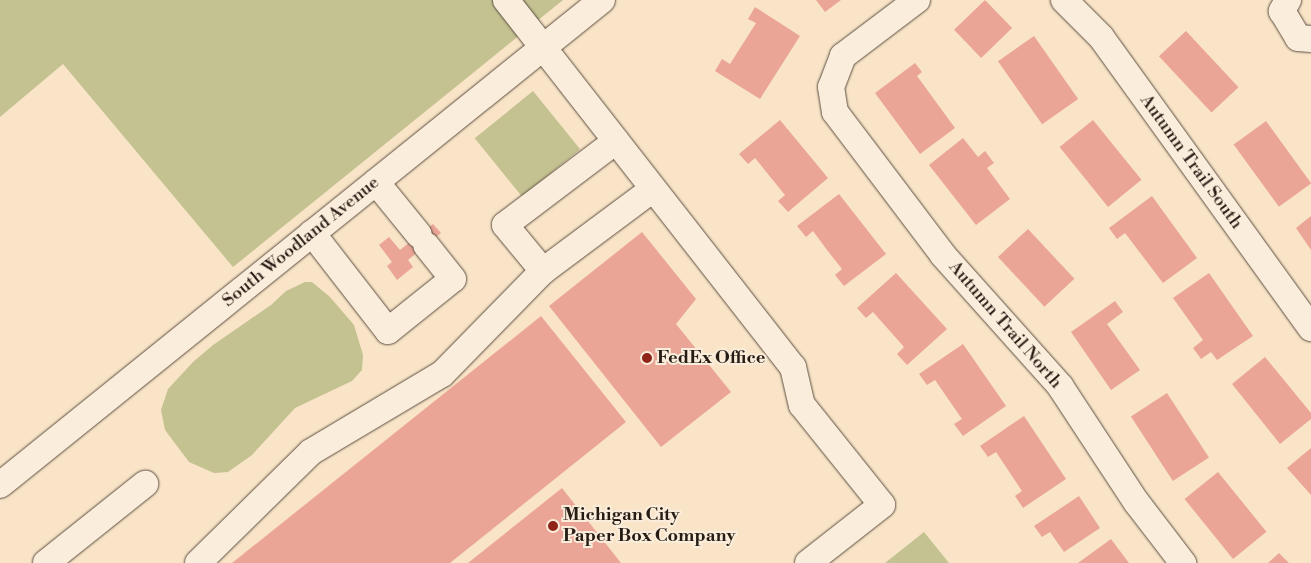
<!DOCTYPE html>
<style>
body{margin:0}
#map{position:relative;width:1311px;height:563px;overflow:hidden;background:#f9e4c7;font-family:"Libre Bodoni",serif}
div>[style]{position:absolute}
.green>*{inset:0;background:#c4c291;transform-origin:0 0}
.building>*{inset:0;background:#eba597;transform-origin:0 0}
.roads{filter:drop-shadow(0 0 1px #5b4e41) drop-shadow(0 0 1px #5b4e41)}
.minor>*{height:26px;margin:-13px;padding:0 13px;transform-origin:13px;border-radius:13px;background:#fbeddb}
.dots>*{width:14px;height:14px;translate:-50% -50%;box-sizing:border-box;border:2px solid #fbeddb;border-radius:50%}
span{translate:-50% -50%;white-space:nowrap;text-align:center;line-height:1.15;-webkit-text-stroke:4px #fbeddb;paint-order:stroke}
.street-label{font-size:18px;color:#261c14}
.poi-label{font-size:18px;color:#261c14;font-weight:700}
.left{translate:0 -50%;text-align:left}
</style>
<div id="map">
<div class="green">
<div style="clip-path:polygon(0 0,563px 0,233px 267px,63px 64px,0 117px)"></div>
<div style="left:533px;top:91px;width:75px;height:75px;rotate:51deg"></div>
<div style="clip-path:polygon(305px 282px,312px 282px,330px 297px,354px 325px,363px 355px,362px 370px,352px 381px,295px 408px,252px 455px,228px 472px,214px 473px,189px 462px,165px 430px,161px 410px,168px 389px,193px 362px,213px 345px,271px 305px,286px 291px)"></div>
<div style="clip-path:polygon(924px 532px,949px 563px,885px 563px)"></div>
</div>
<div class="building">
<div style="clip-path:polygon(816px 0,841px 0,825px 12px)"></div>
<div style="left:985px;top:0;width:39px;height:43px;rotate:46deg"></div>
<div style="clip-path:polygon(755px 7px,800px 36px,760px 99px,715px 71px,722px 59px,730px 64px,756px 23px,748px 19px)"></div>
<div style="left:1186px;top:31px;width:77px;height:37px;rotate:47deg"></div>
<div style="left:1034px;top:36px;width:77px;height:44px;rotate:55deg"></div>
<div style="clip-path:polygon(915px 63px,922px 72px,917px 76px,955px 128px,920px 154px,875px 93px)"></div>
<div style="clip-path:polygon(780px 120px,828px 178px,788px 212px,778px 201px,785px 195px,755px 158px,748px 164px,739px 154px)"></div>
<div style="left:1093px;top:120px;width:77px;height:43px;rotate:51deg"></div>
<div style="left:1266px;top:121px;width:77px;height:40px;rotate:54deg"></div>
<div style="clip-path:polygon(963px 138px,978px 157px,985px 151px,994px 163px,987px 168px,1010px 199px,976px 225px,929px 165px)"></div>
<div style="clip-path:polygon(839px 194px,886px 254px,844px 286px,835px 275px,842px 269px,827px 250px,813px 231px,806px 237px,797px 226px)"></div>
<div style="clip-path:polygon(1152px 196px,1197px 258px,1163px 283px,1125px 233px,1117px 239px,1109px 228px)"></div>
<div style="clip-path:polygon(1311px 216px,1311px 250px,1296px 228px)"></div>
<div style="clip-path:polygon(433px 224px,441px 233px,408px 260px,413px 267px,397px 280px,387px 266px,392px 262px,379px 245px,389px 237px,400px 250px)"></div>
<div style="left:1028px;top:229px;width:68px;height:41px;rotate:47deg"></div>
<div style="clip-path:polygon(642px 232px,696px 299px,676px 324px,731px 392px,661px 447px,549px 306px)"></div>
<div style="clip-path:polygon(896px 273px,947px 329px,907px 365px,897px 354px,904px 347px,873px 312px,866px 318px,857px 308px)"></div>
<div style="clip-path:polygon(1209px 273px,1253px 336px,1217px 360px,1211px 352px,1201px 359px,1193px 348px,1203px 340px,1173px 298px)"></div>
<div style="clip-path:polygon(1115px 301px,1123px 312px,1107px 324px,1140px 370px,1111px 390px,1071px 332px)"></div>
<div style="clip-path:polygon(541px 316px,626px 422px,450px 563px,232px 563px)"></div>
<div style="clip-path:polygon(963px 344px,1006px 406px,963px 436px,954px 424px,962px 419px,935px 380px,927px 385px,919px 374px)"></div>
<div style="clip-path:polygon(1265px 357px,1311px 413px,1311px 419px,1280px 444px,1232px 384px)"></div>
<div style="left:1167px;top:393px;width:77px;height:43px;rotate:57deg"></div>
<div style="clip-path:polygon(1024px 416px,1066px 479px,1023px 508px,1015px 496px,1022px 491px,996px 452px,988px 457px,980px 446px)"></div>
<div style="clip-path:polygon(1311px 448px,1311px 495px,1287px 468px)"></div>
<div style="left:1218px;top:472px;width:77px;height:43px;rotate:51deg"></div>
<div style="clip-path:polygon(562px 488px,621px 563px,468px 563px)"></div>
<div style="clip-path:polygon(1079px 496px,1100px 528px,1064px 552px,1050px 532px,1042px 537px,1034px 526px)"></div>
<div style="clip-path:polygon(1111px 539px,1129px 563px,1078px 563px)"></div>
<div style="clip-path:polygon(1279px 553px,1289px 563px,1268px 563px)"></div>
</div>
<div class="roads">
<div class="minor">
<div style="left:506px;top:0;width:466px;rotate:52deg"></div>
<div style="left:793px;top:367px;width:39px;rotate:77deg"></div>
<div style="left:802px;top:405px;width:128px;rotate:51.3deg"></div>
<div style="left:882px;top:505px;width:94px;rotate:141.9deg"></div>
<div style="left:917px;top:0;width:93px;rotate:142.9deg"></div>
<div style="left:843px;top:56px;width:33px;rotate:111deg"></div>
<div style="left:831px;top:87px;width:25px;rotate:81deg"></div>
<div style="left:835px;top:112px;width:179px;rotate:52.9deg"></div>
<div style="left:943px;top:255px;width:176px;rotate:48.2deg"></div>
<div style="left:1060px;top:386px;width:140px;rotate:56.7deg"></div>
<div style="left:1137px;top:503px;width:76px;rotate:52.5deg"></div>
<div style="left:1064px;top:0;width:52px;rotate:45deg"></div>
<div style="left:1101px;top:37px;width:359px;rotate:54.2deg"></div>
<div style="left:1288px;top:0;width:13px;rotate:119deg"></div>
<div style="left:1282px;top:11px;width:31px;rotate:59deg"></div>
<div style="left:1298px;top:38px;width:13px;rotate:4deg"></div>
<div style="left:616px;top:141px;width:139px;rotate:142.9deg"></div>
<div style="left:505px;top:225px;width:60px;rotate:50.4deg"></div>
<div style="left:543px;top:271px;width:137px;rotate:-36.7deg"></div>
<div style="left:376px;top:182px;width:68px;rotate:50.9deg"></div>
<div style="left:312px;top:233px;width:124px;rotate:52.2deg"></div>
<div style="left:388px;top:331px;width:83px;rotate:-38.7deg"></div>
<div style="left:453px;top:279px;width:43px;rotate:-128.5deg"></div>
<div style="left:0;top:485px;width:773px;rotate:-38.86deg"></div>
<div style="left:46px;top:563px;width:127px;rotate:-38.6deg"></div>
<div style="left:198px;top:563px;width:158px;rotate:-44.5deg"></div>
<div style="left:311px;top:452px;width:152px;rotate:-30.8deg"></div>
<div style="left:442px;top:374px;width:144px;rotate:-45.6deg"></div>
</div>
</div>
<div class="dots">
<div style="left:647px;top:358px;background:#8f2418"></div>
<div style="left:553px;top:526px;background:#8f2418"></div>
</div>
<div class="street-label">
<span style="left:1191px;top:162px;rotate:54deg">Autumn Trail South</span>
<span style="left:301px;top:242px;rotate:-39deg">South Woodland Avenue</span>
<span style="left:1005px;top:325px;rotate:49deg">Autumn Trail North</span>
</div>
<div class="poi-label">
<span class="left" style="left:657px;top:358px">FedEx Office</span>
<span class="left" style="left:563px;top:526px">Michigan City<br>Paper Box Company</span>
</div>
</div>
